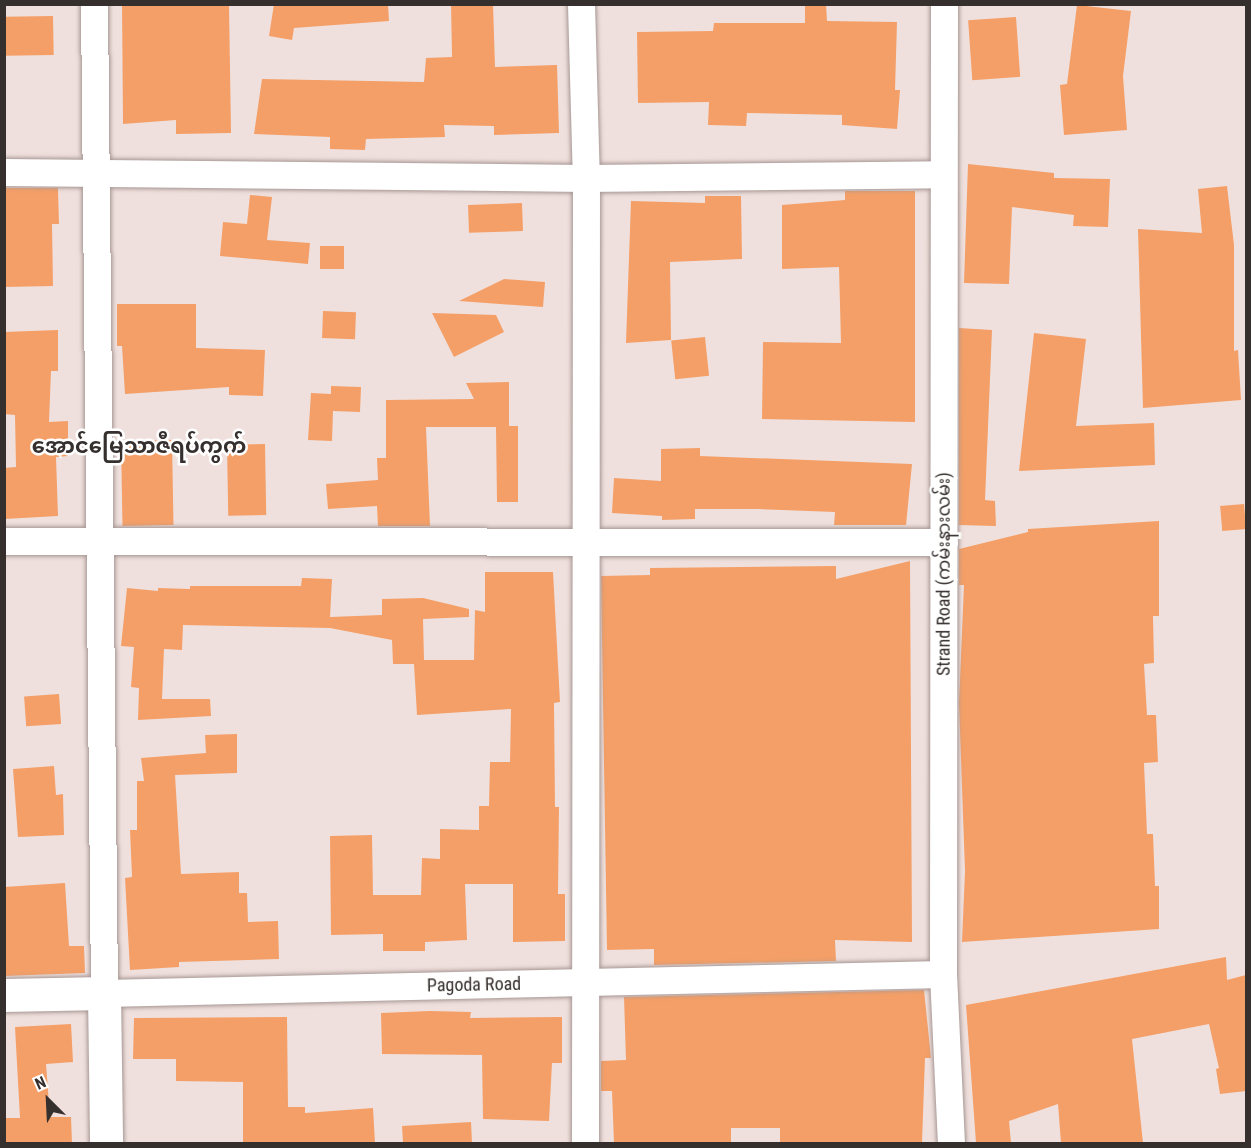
<!DOCTYPE html>
<meta charset="utf-8">
<style>
body{margin:0}
#map{position:relative;width:1251px;height:1148px;overflow:hidden;background:#f0e0dd;font-family:"Roboto Condensed","Noto Sans Myanmar",sans-serif}
div>[style]{position:absolute}
.building>*{inset:0;background:#f49f67;transform-origin:0 0}
.roads{filter:drop-shadow(0 0 2px #a69794) drop-shadow(0 0 2px #a69794)}
.street>*{height:27px;margin:-13.5px;padding:0 13.5px;transform-origin:13.5px;border-radius:13.5px;background:#fff}
.secondary>*{height:33px;margin:-16.5px;padding:0 16.5px;transform-origin:16.5px;border-radius:16.5px;background:#fff}
span{translate:-50% -50%;white-space:nowrap;text-align:center;line-height:1.15;-webkit-text-stroke:5px #fff;paint-order:stroke}
.street-label{font-size:18px;color:#352f2d}
.quarter-label{font-size:21px;color:#352f2d;font-weight:700}
.frame{position:absolute;inset:0;border:6px solid #352f2d;pointer-events:none}
.north{position:absolute;left:18px;top:1070px;width:60px;height:60px;-webkit-text-stroke:4px #fff;paint-order:stroke;rotate:336deg;font-size:16px;font-weight:700;line-height:24px;text-align:center;color:#352f2d}
.north::after{content:'';display:block;margin:auto;width:21px;height:27px;background:#352f2d;clip-path:polygon(50% 0,100% 100%,50% 72%,0 100%)}
</style>
<div id="map">
<div class="building">
<div style="clip-path:polygon(122px 4px,229px 4px,231px 133px,176px 134px,176px 120px,123px 124px)"></div>
<div style="clip-path:polygon(274px 4px,388px 4px,389px 21px,294px 28px,292px 40px,269px 36px)"></div>
<div style="clip-path:polygon(451px 4px,493px 4px,495px 67px,557px 65px,559px 133px,494px 135px,494px 126px,444px 125px,445px 137px,366px 139px,365px 150px,330px 149px,330px 137px,254px 134px,262px 79px,424px 82px,426px 58px,452px 57px)"></div>
<div style="clip-path:polygon(805px 4px,826px 4px,827px 21px,897px 22px,895px 90px,900px 90px,897px 129px,842px 125px,842px 115px,747px 113px,746px 126px,708px 125px,709px 102px,638px 103px,637px 32px,713px 31px,714px 23px,805px 23px)"></div>
<div style="clip-path:polygon(1077px 5px,1131px 11px,1123px 76px,1127px 130px,1064px 135px,1060px 85px,1067px 84px)"></div>
<div style="left:53px;top:16px;width:39px;height:49px;rotate:89deg"></div>
<div style="left:1016px;top:17px;width:60px;height:48px;rotate:86deg"></div>
<div style="clip-path:polygon(968px 164px,1054px 173px,1054px 178px,1110px 179px,1108px 227px,1073px 226px,1074px 215px,1012px 207px,1009px 284px,964px 283px)"></div>
<div style="clip-path:polygon(1227px 186px,1234px 245px,1234px 351px,1238px 350px,1241px 400px,1143px 408px,1138px 229px,1202px 233px,1198px 189px)"></div>
<div style="clip-path:polygon(4px 188px,58px 188px,59px 224px,52px 224px,53px 286px,4px 287px)"></div>
<div style="clip-path:polygon(845px 191px,915px 191px,915px 422px,762px 419px,763px 342px,841px 343px,839px 267px,782px 269px,782px 205px,845px 200px)"></div>
<div style="clip-path:polygon(250px 195px,272px 197px,267px 240px,310px 243px,308px 264px,220px 256px,223px 222px,247px 224px)"></div>
<div style="clip-path:polygon(705px 196px,741px 196px,742px 259px,670px 262px,671px 340px,626px 343px,631px 201px,705px 203px)"></div>
<div style="left:522px;top:203px;width:28px;height:54px;rotate:88deg"></div>
<div style="left:320px;top:246px;width:24px;height:23px"></div>
<div style="clip-path:polygon(504px 279px,545px 282px,543px 307px,459px 301px)"></div>
<div style="clip-path:polygon(117px 304px,196px 304px,196px 348px,265px 350px,263px 396px,229px 395px,229px 387px,125px 394px,122px 346px,117px 346px)"></div>
<div style="left:323px;top:311px;width:33px;height:27px;rotate:2deg"></div>
<div style="clip-path:polygon(432px 313px,496px 315px,504px 332px,454px 357px)"></div>
<div style="clip-path:polygon(959px 328px,992px 330px,985px 500px,995px 501px,996px 526px,959px 525px)"></div>
<div style="clip-path:polygon(58px 330px,58px 371px,51px 371px,49px 422px,68px 421px,68px 456px,56px 457px,58px 516px,4px 519px,4px 468px,16px 467px,15px 415px,4px 414px,4px 332px)"></div>
<div style="clip-path:polygon(1034px 333px,1086px 339px,1076px 426px,1154px 423px,1155px 465px,1019px 471px)"></div>
<div style="left:705px;top:337px;width:39px;height:34px;rotate:84deg"></div>
<div style="clip-path:polygon(509px 382px,509px 426px,518px 426px,518px 502px,497px 502px,496px 427px,426px 427px,430px 526px,378px 526px,377px 506px,328px 509px,326px 484px,378px 480px,377px 458px,386px 458px,386px 400px,474px 399px,466px 383px)"></div>
<div style="clip-path:polygon(331px 386px,361px 387px,360px 412px,333px 411px,332px 441px,308px 440px,311px 393px,331px 394px)"></div>
<div style="left:172px;top:440px;width:85px;height:51px;rotate:89deg"></div>
<div style="left:265px;top:444px;width:71px;height:38px;rotate:89deg"></div>
<div style="clip-path:polygon(700px 448px,700px 456px,912px 464px,906px 525px,834px 525px,835px 512px,758px 509px,695px 509px,695px 519px,662px 520px,662px 516px,612px 513px,614px 478px,661px 481px,661px 449px)"></div>
<div style="left:1244px;top:504px;width:25px;height:24px;rotate:85deg"></div>
<div style="clip-path:polygon(1159px 521px,1159px 616px,1153px 616px,1154px 663px,1144px 664px,1147px 715px,1156px 715px,1158px 762px,1144px 763px,1147px 834px,1153px 834px,1155px 886px,1159px 886px,1159px 929px,962px 942px,965px 871px,959px 703px,964px 585px,959px 585px,959px 549px,1028px 532px,1028px 529px)"></div>
<div style="clip-path:polygon(910px 561px,912px 942px,835px 940px,836px 961px,654px 965px,654px 949px,607px 950px,601px 576px,650px 575px,650px 568px,836px 566px,836px 579px)"></div>
<div style="clip-path:polygon(485px 572px,553px 572px,560px 702px,554px 703px,555px 807px,559px 807px,558px 894px,565px 894px,565px 941px,513px 942px,513px 884px,465px 884px,467px 940px,425px 942px,425px 951px,383px 951px,383px 934px,331px 935px,330px 836px,372px 835px,373px 895px,421px 895px,422px 858px,440px 859px,440px 829px,479px 830px,479px 806px,489px 806px,490px 762px,510px 762px,511px 709px,417px 715px,414px 664px,393px 664px,392px 640px,330px 628px,183px 625px,182px 650px,164px 649px,162px 699px,210px 699px,211px 716px,138px 720px,139px 688px,131px 687px,134px 647px,121px 646px,127px 588px,158px 591px,158px 588px,190px 589px,190px 586px,301px 586px,302px 578px,332px 579px,330px 617px,382px 615px,382px 599px,423px 598px,469px 609px,469px 617px,423px 619px,424px 660px,474px 660px,475px 610px,485px 612px)"></div>
<div style="left:59px;top:694px;width:30px;height:35px;rotate:86deg"></div>
<div style="clip-path:polygon(237px 734px,237px 773px,175px 775px,181px 874px,239px 872px,239px 893px,247px 893px,248px 922px,278px 921px,279px 959px,179px 962px,179px 967px,130px 970px,125px 878px,132px 877px,130px 830px,137px 830px,137px 781px,144px 781px,141px 758px,206px 753px,205px 735px)"></div>
<div style="clip-path:polygon(54px 766px,56px 795px,63px 794px,64px 835px,18px 837px,13px 769px)"></div>
<div style="clip-path:polygon(65px 883px,69px 946px,84px 946px,85px 973px,4px 976px,4px 887px)"></div>
<div style="clip-path:polygon(1226px 957px,1227px 980px,1246px 975px,1246px 1091px,1220px 1094px,1216px 1069px,1219px 1068px,1209px 1024px,1132px 1039px,1143px 1143px,1061px 1143px,1058px 1104px,1009px 1121px,1011px 1143px,976px 1143px,966px 1005px)"></div>
<div style="clip-path:polygon(924px 990px,931px 1058px,925px 1058px,922px 1143px,780px 1143px,780px 1128px,731px 1128px,731px 1143px,614px 1143px,612px 1091px,601px 1091px,601px 1061px,626px 1060px,624px 997px)"></div>
<div style="clip-path:polygon(430px 1011px,471px 1012px,470px 1018px,562px 1017px,562px 1063px,552px 1063px,549px 1121px,483px 1119px,482px 1055px,382px 1054px,381px 1013px)"></div>
<div style="clip-path:polygon(287px 1017px,288px 1107px,305px 1107px,305px 1113px,373px 1108px,375px 1143px,243px 1143px,243px 1082px,176px 1081px,176px 1059px,133px 1059px,134px 1018px)"></div>
<div style="clip-path:polygon(71px 1024px,73px 1062px,46px 1064px,50px 1117px,71px 1117px,72px 1143px,4px 1143px,4px 1118px,20px 1118px,15px 1027px)"></div>
<div style="clip-path:polygon(471px 1122px,472px 1143px,403px 1143px,402px 1126px)"></div>
</div>
<div class="roads">
<div class="street">
<div style="left:94px;top:4px;width:989px;rotate:89.42deg"></div>
<div style="left:104px;top:993px;width:839px;rotate:-1.3deg"></div>
<div style="left:581px;top:4px;width:174px;rotate:88.4deg"></div>
<div style="left:586px;top:178px;width:966px;rotate:90.06deg"></div>
<div style="left:944px;top:4px;width:970px;rotate:90.06deg"></div>
<div style="left:943px;top:974px;width:170px;rotate:87.3deg"></div>
<div style="left:4px;top:172px;width:582px;rotate:0.59deg"></div>
<div style="left:586px;top:178px;width:357px;rotate:-0.6deg"></div>
<div style="left:4px;top:541px;width:940px;rotate:0.06deg"></div>
</div>
<div class="secondary">
<div style="left:4px;top:995px;width:100px;rotate:-1.1deg"></div>
<div style="left:104px;top:993px;width:151px;rotate:89.2deg"></div>
</div>
</div>
<div class="street-label">
<span style="left:944px;top:574px;rotate:-90deg">Strand Road (ကမ်းနားလမ်း)</span>
<span style="left:474px;top:985px;rotate:-1deg">Pagoda Road</span>
</div>
<div class="quarter-label">
<span style="left:139px;top:446px">အောင်မြေသာဇီရပ်ကွက်</span>
</div>
<div class="frame"></div>
<div class="north">N</div>
</div>
